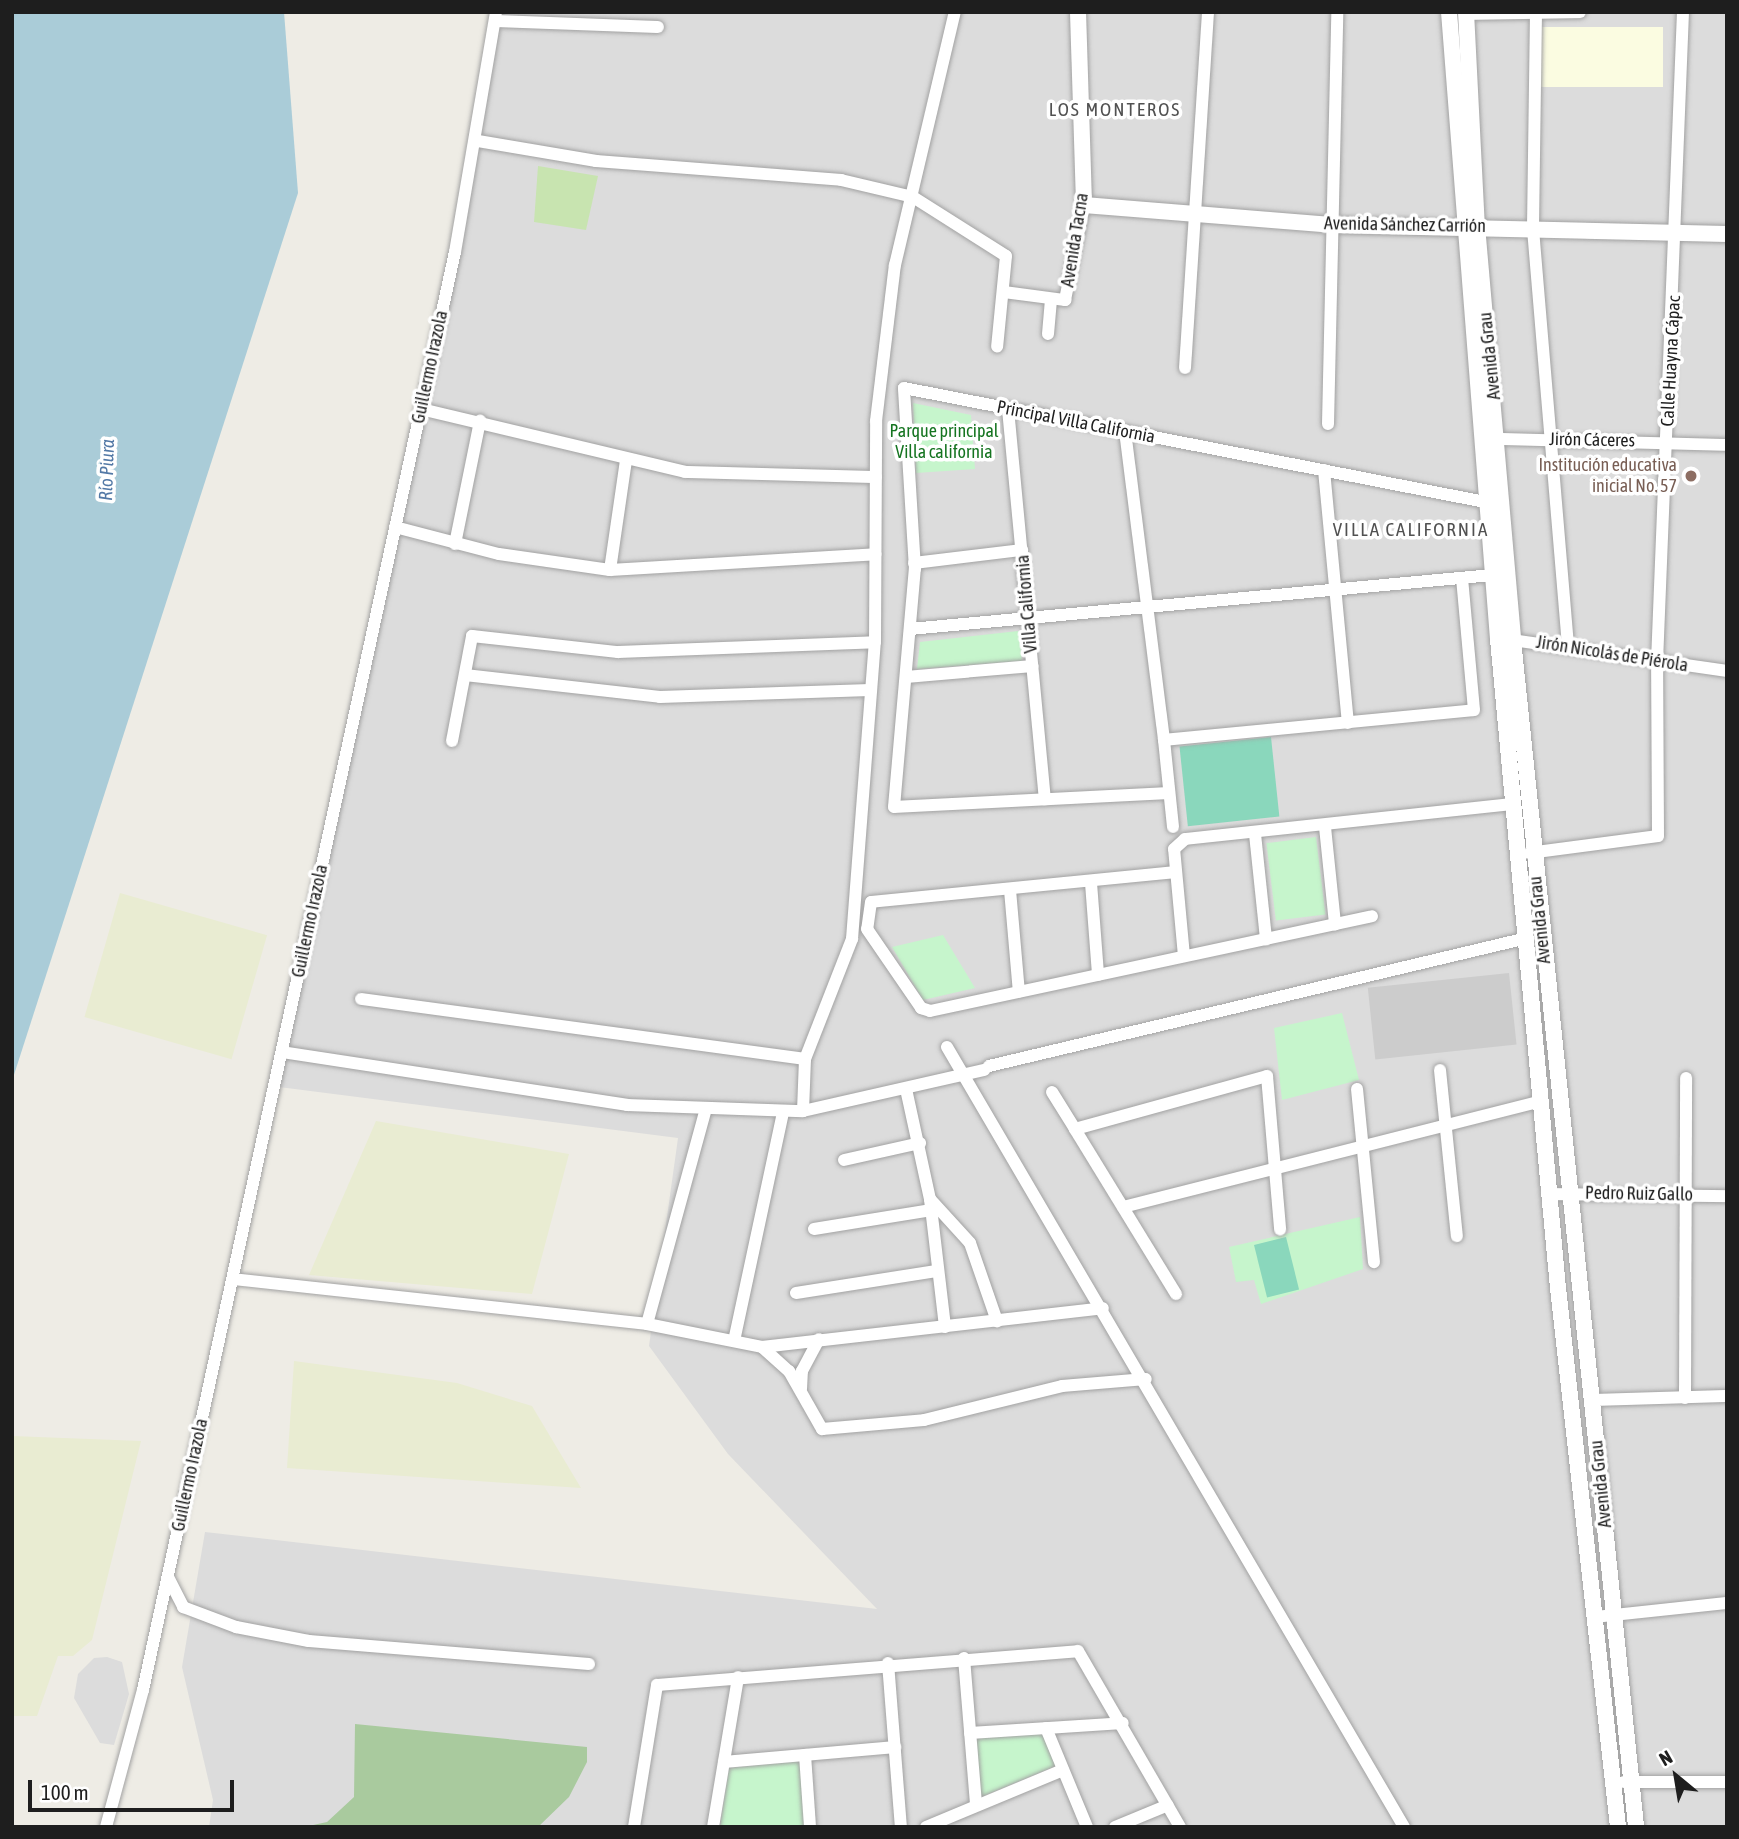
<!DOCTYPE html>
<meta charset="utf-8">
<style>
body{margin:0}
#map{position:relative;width:1739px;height:1839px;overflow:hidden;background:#eeece5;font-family:"Asap Condensed",sans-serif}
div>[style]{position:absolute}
.residential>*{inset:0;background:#dcdcdc}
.education>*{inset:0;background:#fbfce1;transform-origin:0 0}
.religious>*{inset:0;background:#ccc;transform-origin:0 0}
.farmland>*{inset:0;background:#e9ecd2;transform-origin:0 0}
.grass>*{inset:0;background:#c8e4b0}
.forest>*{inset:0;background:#a9ca9e}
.park>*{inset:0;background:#c6f5cc;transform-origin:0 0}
.pitch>*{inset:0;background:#8ad7bc;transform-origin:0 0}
.water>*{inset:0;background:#aaccd8}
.roads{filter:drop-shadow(0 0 2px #a2a2a2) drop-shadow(0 0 2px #a2a2a2)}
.minor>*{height:12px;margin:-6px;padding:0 6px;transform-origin:6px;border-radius:6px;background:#fff}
.tertiary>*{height:16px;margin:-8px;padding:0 8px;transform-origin:8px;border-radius:8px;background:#fff}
.dots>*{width:19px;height:19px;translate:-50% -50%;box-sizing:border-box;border:4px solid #fff;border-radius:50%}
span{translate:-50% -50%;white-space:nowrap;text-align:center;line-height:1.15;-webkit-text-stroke:7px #fff;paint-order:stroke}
.street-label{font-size:18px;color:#1e1e1e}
.park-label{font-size:18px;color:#157420}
.education-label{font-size:18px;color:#785e54}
.right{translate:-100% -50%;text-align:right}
.neighbourhood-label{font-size:19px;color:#515151;letter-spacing:2px}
.water-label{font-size:19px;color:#5379a6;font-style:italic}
.frame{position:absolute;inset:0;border:14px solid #1e1e1e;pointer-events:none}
.north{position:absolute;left:1641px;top:1741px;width:70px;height:70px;-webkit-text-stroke:5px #fff;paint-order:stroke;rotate:330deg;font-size:19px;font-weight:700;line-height:28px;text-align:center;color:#1e1e1e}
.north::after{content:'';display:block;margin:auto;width:24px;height:32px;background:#1e1e1e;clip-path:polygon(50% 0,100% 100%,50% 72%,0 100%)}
.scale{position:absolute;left:28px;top:1780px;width:206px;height:32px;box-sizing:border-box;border:4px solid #1e1e1e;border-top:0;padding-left:9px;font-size:21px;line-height:24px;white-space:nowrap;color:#1e1e1e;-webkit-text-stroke:5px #fff;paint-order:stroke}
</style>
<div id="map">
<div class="residential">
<div style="clip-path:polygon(494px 12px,1727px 12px,1727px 1827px,209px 1827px,213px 1800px,182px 1667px,205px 1532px,877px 1609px,728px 1454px,649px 1346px,678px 1138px,279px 1087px,442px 333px)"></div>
<div style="clip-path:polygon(107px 1657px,122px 1662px,129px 1694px,114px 1745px,100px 1743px,74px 1698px,78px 1674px,94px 1658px)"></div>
</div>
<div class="education">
<div style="left:1663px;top:27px;width:60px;height:123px;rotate:90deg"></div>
</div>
<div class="religious">
<div style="left:1509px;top:973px;width:72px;height:142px;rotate:84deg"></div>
</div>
<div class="farmland">
<div style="left:120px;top:893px;width:153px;height:129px;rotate:16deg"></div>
<div style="clip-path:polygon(376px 1121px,569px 1154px,532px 1294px,309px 1275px)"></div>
<div style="clip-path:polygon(294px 1361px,457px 1383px,532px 1406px,581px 1488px,287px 1468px)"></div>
<div style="clip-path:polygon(12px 1436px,141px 1441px,92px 1640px,73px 1656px,58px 1656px,37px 1716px,12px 1716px)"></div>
</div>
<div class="grass">
<div style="clip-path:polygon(538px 166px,598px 176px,586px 230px,534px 222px)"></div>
</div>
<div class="forest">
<div style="clip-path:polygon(355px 1724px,587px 1747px,587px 1762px,569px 1797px,538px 1827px,304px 1827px,327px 1822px,354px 1797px)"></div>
</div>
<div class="park">
<div style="clip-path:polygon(913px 403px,971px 415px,975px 469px,916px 473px)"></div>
<div style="clip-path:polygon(1019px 631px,1022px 661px,917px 669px,920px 642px)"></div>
<div style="left:1316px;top:837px;width:78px;height:50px;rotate:83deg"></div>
<div style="clip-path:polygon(943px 935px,975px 988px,923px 1000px,892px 947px)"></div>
<div style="clip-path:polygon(1342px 1013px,1359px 1080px,1282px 1100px,1274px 1028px)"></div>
<div style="clip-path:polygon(1360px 1217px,1363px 1269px,1261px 1304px,1254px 1280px,1236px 1282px,1229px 1247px)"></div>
<div style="clip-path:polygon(1043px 1732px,1058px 1765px,981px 1797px,975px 1739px)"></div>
<div style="clip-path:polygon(800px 1761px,807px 1827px,720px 1827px,729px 1768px)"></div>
</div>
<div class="pitch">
<div style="left:1271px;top:737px;width:80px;height:92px;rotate:84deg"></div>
<div style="left:1286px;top:1237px;width:54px;height:33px;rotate:76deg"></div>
</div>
<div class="water">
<div style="clip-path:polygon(12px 12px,284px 12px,298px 193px,12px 1081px)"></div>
</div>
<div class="roads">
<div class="minor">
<div style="left:1536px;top:12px;width:217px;rotate:90.8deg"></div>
<div style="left:1533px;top:229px;width:417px;rotate:85.2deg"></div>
<div style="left:1467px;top:14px;width:113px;rotate:-1deg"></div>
<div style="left:495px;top:21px;width:163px;rotate:2.1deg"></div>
<div style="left:478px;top:141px;width:120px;rotate:9.6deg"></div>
<div style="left:596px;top:161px;width:246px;rotate:4.4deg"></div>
<div style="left:841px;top:180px;width:74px;rotate:13.3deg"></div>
<div style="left:913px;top:197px;width:110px;rotate:32.4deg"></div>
<div style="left:1006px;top:256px;width:91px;rotate:95.6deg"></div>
<div style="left:1004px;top:292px;width:62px;rotate:7.5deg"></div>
<div style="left:1065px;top:300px;width:97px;rotate:-78.7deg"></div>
<div style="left:1048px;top:334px;width:35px;rotate:-85deg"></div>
<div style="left:1185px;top:368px;width:357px;rotate:-86.3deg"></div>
<div style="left:421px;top:409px;width:271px;rotate:13.4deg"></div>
<div style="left:685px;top:472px;width:191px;rotate:1.5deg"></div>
<div style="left:1008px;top:409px;width:392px;rotate:84.6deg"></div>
<div style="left:1328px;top:424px;width:412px;rotate:-88.7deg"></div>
<div style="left:1125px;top:431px;width:311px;rotate:82.8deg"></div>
<div style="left:1499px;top:439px;width:228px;rotate:1.5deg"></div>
<div style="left:1324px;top:470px;width:254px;rotate:84.6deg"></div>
<div style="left:395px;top:527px;width:107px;rotate:14.6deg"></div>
<div style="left:499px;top:554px;width:112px;rotate:8.2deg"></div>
<div style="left:610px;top:570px;width:266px;rotate:-3.4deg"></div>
<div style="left:455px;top:544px;width:126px;rotate:-78.5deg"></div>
<div style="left:914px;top:563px;width:109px;rotate:-6.9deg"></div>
<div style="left:610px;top:570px;width:111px;rotate:-81.7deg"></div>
<div style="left:910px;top:629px;width:584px;rotate:-5.3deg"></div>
<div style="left:1505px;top:639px;width:224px;rotate:8.2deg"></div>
<div style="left:465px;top:675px;width:196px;rotate:6.4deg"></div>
<div style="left:660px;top:697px;width:210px;rotate:-1.9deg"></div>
<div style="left:906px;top:677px;width:127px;rotate:-5deg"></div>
<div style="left:452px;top:741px;width:107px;rotate:-79.2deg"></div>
<div style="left:472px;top:636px;width:147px;rotate:6.3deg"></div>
<div style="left:618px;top:652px;width:257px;rotate:-2.2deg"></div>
<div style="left:1168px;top:793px;width:274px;rotate:177.1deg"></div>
<div style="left:894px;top:807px;width:239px;rotate:-85deg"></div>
<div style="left:915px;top:569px;width:181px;rotate:-93.5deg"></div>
<div style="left:904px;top:388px;width:592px;rotate:11.1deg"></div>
<div style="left:1173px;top:827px;width:87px;rotate:-95.9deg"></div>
<div style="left:1164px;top:740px;width:311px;rotate:-5.5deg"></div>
<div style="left:1474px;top:710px;width:132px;rotate:-95.2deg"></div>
<div style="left:1325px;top:827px;width:98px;rotate:84.1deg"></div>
<div style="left:1255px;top:834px;width:106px;rotate:84deg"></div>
<div style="left:1529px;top:853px;width:130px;rotate:-7.5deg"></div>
<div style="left:1658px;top:836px;width:174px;rotate:-90.3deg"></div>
<div style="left:1657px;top:662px;width:651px;rotate:-87.71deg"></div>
<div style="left:1176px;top:872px;width:306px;rotate:174.4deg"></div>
<div style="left:871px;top:902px;width:27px;rotate:98deg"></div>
<div style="left:867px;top:929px;width:96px;rotate:55.6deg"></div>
<div style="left:921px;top:1008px;width:9px;rotate:18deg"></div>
<div style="left:930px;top:1011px;width:452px;rotate:-12.1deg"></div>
<div style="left:1091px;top:883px;width:92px;rotate:85.6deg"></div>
<div style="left:1010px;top:890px;width:102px;rotate:85deg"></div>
<div style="left:1184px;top:956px;width:107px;rotate:-95.3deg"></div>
<div style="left:1174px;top:849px;width:15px;rotate:-42deg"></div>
<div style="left:1185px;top:839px;width:330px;rotate:-6.1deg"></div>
<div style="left:947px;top:1047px;width:904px;rotate:59.63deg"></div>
<div style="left:282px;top:1052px;width:349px;rotate:8.7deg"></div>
<div style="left:627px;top:1105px;width:176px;rotate:2deg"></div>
<div style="left:803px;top:1111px;width:52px;rotate:-87.8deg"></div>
<div style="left:805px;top:1059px;width:448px;rotate:-172.3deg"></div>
<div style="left:805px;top:1059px;width:129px;rotate:-68.6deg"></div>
<div style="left:852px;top:939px;width:298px;rotate:-85.6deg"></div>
<div style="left:875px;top:642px;width:221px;rotate:-89.7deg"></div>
<div style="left:876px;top:421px;width:157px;rotate:-83.1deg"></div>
<div style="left:895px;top:265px;width:260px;rotate:-76.7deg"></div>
<div style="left:989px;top:1066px;width:553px;rotate:-13.38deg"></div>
<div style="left:1440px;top:1070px;width:167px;rotate:84.2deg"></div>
<div style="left:906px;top:1089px;width:113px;rotate:77.7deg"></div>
<div style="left:930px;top:1199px;width:129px;rotate:83.3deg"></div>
<div style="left:1357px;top:1089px;width:174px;rotate:84.4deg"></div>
<div style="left:1052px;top:1092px;width:44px;rotate:58.1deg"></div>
<div style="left:803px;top:1111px;width:186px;rotate:-12.8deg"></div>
<div style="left:844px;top:1160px;width:78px;rotate:-12.6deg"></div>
<div style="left:1551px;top:1194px;width:176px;rotate:0.7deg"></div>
<div style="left:930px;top:1199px;width:59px;rotate:47.7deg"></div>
<div style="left:970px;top:1243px;width:83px;rotate:70.9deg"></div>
<div style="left:1123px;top:1207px;width:432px;rotate:-14.2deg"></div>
<div style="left:814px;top:1229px;width:119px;rotate:-9.2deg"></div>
<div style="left:233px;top:1279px;width:416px;rotate:6.2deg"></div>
<div style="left:647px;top:1324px;width:117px;rotate:11.3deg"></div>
<div style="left:762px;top:1347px;width:343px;rotate:-6.5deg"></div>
<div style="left:796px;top:1293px;width:142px;rotate:-8.9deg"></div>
<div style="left:1176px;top:1294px;width:193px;rotate:-121.5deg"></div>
<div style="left:1075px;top:1129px;width:199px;rotate:-15.4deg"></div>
<div style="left:1267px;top:1076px;width:154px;rotate:85.1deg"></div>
<div style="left:647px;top:1324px;width:220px;rotate:-74.7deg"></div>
<div style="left:734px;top:1341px;width:233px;rotate:-77.9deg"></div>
<div style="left:762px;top:1347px;width:36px;rotate:42deg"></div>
<div style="left:789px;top:1371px;width:67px;rotate:60.4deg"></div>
<div style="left:822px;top:1429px;width:102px;rotate:-5deg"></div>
<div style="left:924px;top:1420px;width:142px;rotate:-13.8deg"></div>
<div style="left:1062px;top:1386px;width:84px;rotate:-4.8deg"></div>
<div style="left:801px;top:1389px;width:18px;rotate:-87deg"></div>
<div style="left:802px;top:1371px;width:36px;rotate:-62deg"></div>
<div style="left:1685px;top:1398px;width:320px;rotate:-89.8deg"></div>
<div style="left:1591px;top:1400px;width:136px;rotate:-1.7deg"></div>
<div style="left:168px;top:1577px;width:34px;rotate:63deg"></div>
<div style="left:183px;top:1607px;width:57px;rotate:20.7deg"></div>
<div style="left:236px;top:1627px;width:74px;rotate:10.9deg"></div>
<div style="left:309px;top:1641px;width:281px;rotate:4.7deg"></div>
<div style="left:1595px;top:1617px;width:133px;rotate:-6.1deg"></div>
<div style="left:964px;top:1658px;width:147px;rotate:85.3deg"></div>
<div style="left:888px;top:1663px;width:165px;rotate:85.5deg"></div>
<div style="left:1046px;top:1728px;width:107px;rotate:67.5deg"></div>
<div style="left:970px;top:1733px;width:153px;rotate:-3.7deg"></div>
<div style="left:805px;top:1755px;width:72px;rotate:86deg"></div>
<div style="left:724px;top:1762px;width:172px;rotate:-5deg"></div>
<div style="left:1624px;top:1782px;width:103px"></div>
<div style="left:106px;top:1827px;width:142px;rotate:-74.9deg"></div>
<div style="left:143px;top:1690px;width:1471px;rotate:-77.76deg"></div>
<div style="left:455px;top:252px;width:243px;rotate:-80.3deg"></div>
<div style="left:634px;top:1827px;width:144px;rotate:-80.8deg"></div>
<div style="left:657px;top:1685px;width:422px;rotate:-4.6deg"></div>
<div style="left:1078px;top:1651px;width:203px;rotate:59.9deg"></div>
<div style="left:713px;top:1827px;width:152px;rotate:-80.5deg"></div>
<div style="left:926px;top:1827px;width:148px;rotate:-22.6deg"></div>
<div style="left:1115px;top:1827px;width:57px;rotate:-22.5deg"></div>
</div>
<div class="tertiary">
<div style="left:1078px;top:12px;width:193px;rotate:88.2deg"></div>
<div style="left:1084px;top:205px;width:248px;rotate:4.6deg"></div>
<div style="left:1331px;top:225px;width:396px;rotate:1.3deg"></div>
<div style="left:1449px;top:12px;width:629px;rotate:85.53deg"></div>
<div style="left:1498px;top:639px;width:652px;rotate:84.72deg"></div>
<div style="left:1558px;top:1288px;width:542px;rotate:83.65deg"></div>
<div style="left:1466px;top:12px;width:214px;rotate:87.1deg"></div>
<div style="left:1477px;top:226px;width:416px;rotate:85deg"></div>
<div style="left:1513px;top:640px;width:1193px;rotate:84.08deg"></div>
</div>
</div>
<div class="dots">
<div style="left:1691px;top:476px;background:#8d6e63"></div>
</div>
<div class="street-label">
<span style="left:1405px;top:225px;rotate:1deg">Avenida Sánchez Carrión</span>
<span style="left:1075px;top:240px;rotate:-81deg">Avenida Tacna</span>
<span style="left:1490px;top:356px;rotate:-96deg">Avenida Grau</span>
<span style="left:1671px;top:361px;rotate:-87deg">Calle Huayna Cápac</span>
<span style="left:430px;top:367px;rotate:-78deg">Guillermo Irazola</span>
<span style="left:1076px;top:422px;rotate:11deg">Principal Villa California</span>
<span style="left:1592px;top:440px;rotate:1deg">Jirón Cáceres</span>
<span style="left:1027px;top:604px;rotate:-95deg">Villa California</span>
<span style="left:1612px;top:654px;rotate:9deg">Jirón Nicolás de Piérola</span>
<span style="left:1540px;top:920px;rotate:-96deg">Avenida Grau</span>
<span style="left:310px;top:921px;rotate:-78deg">Guillermo Irazola</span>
<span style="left:1639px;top:1194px;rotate:1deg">Pedro Ruiz Gallo</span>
<span style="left:190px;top:1475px;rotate:-78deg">Guillermo Irazola</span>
<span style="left:1601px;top:1484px;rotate:-96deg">Avenida Grau</span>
</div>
<div class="park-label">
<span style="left:944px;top:442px">Parque principal<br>Villa california</span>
</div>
<div class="education-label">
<span class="right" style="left:1677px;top:476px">Institución educativa<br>inicial No. 57</span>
</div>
<div class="neighbourhood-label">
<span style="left:1115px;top:110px">LOS MONTEROS</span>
<span style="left:1411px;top:530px">VILLA CALIFORNIA</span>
</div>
<div class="water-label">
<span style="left:107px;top:470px;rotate:-88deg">Río Piura</span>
</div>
<div class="frame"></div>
<div class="north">N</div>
<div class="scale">100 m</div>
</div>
